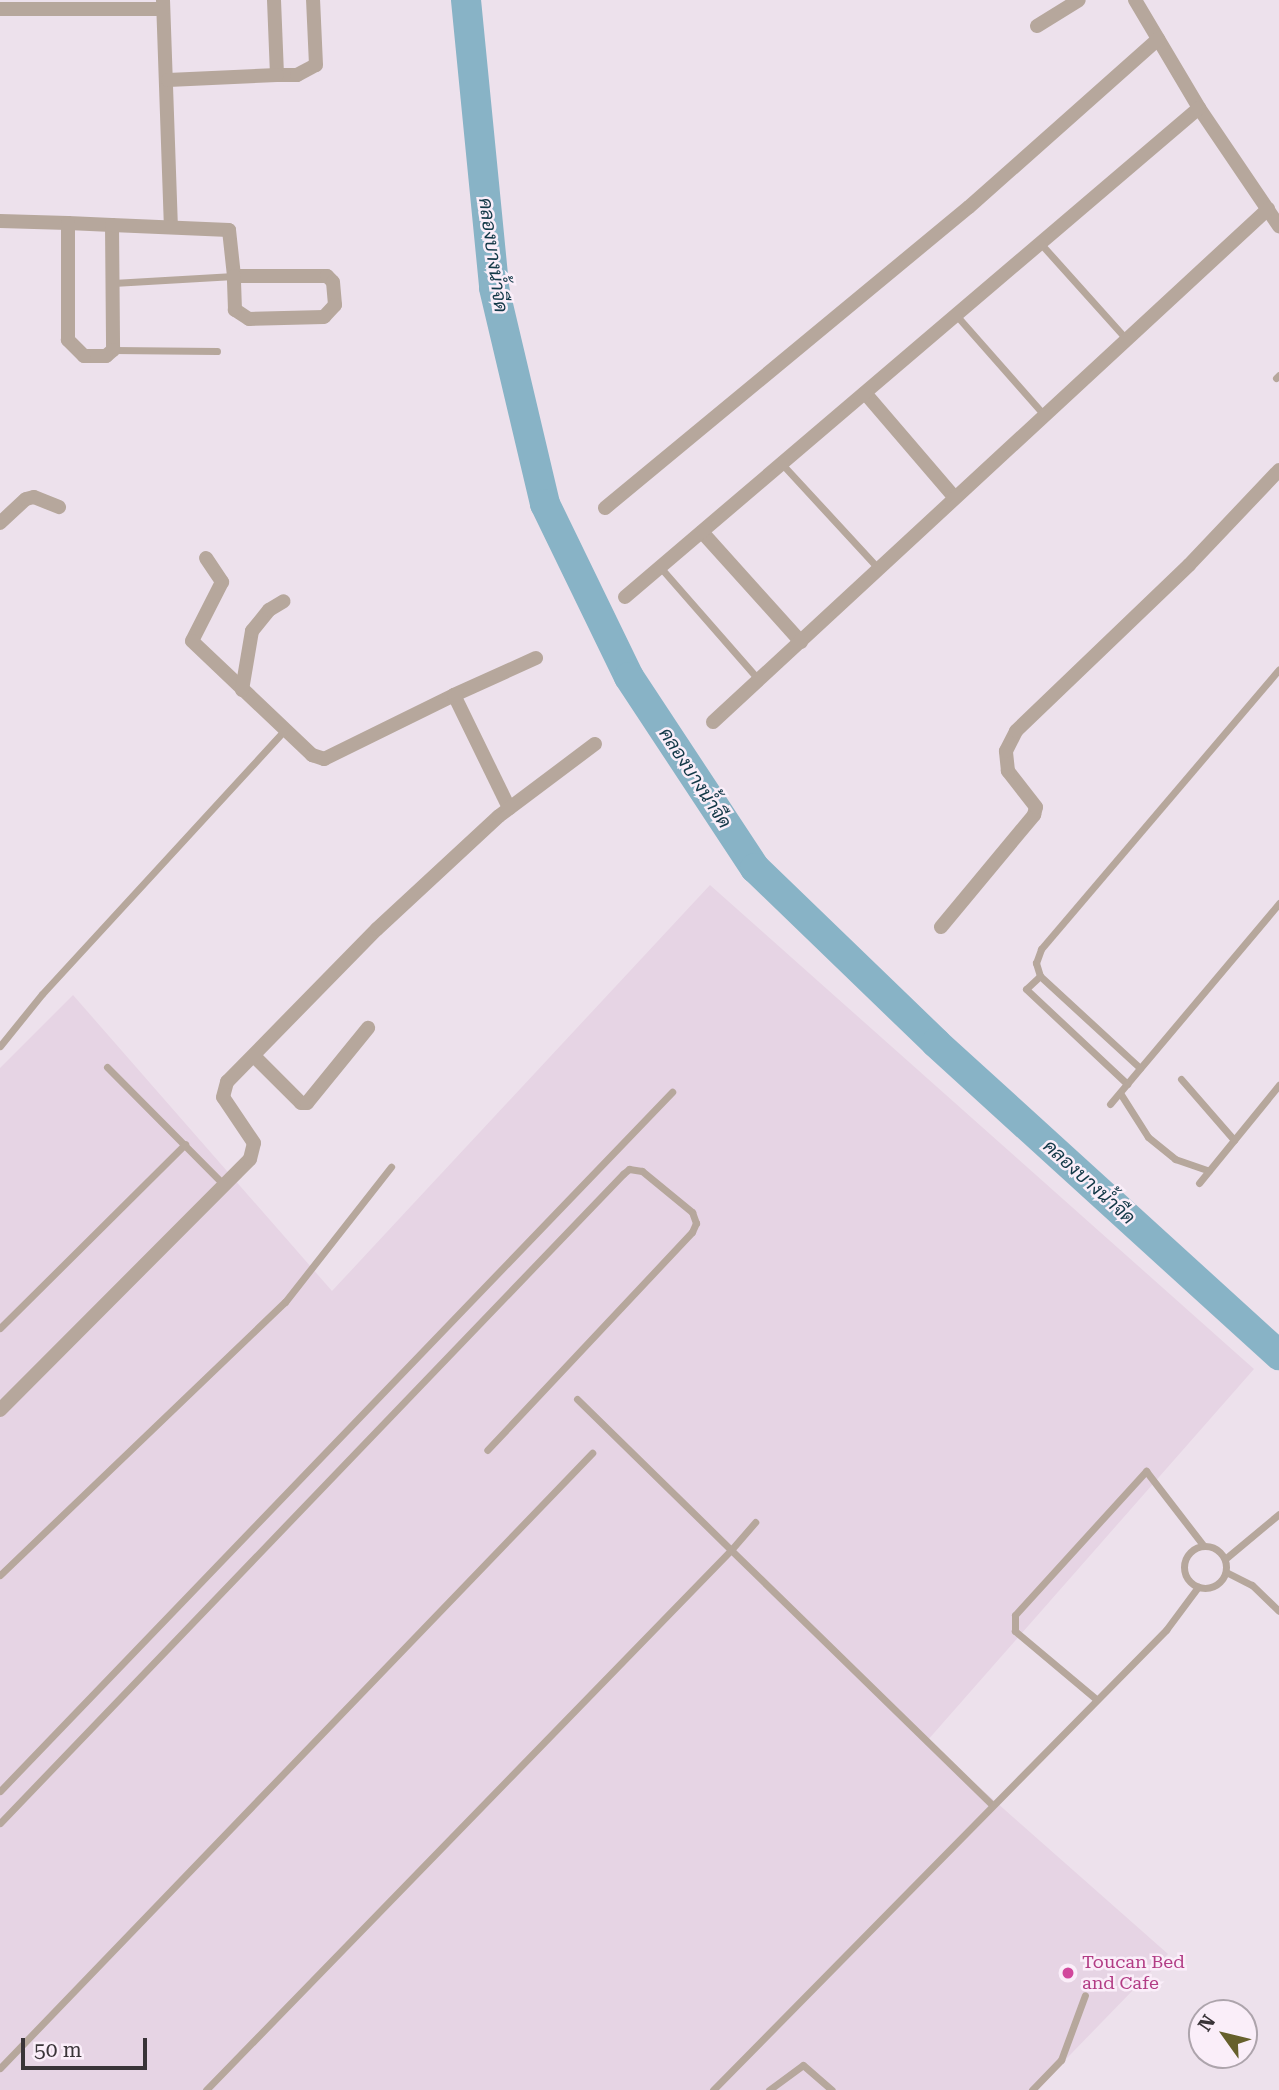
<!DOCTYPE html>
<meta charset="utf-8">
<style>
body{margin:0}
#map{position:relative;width:1279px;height:2090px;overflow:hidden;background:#ede1ec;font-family:"Roboto Serif",Sarabun,serif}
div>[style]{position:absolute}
.built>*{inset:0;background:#e6d4e4}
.river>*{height:30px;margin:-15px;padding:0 15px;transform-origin:15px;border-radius:15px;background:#88b3c6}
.service>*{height:7px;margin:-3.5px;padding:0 3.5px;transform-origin:3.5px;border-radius:3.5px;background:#b6a79c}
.service>.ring{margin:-3.5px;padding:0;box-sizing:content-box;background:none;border:7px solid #b6a79c;border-radius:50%}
.minor>*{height:14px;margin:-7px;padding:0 7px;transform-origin:7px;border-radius:7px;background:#b6a79c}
.dots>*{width:19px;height:19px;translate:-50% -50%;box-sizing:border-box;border:4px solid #faeef9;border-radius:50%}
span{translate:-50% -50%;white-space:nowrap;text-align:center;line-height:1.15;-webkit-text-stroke:5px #faeef9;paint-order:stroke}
.hotel-label{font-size:18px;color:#b23c85}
.left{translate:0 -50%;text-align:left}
.water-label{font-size:19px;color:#123847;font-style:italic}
.north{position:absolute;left:1188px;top:1999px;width:70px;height:70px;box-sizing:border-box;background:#faeef9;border:2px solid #ada4ac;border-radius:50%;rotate:304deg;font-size:19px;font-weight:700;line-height:28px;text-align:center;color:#393438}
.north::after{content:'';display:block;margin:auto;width:24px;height:32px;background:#66602c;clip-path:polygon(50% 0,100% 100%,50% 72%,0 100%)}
.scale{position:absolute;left:21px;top:2038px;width:126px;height:32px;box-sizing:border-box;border:4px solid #393438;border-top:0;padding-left:9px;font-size:21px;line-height:24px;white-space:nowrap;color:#393438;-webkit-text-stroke:5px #faeef9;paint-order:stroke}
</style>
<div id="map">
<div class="built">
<div style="clip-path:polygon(710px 885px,1254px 1369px,927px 1741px,1168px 1954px,1036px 2090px,0 2090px,0 1068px,73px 995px,332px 1291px)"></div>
</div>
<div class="river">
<div style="left:466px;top:0;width:289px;rotate:84.4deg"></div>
<div style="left:494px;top:288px;width:222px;rotate:76.7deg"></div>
<div style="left:545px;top:504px;width:192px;rotate:64.1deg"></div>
<div style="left:629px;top:677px;width:229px;rotate:56.6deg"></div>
<div style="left:755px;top:868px;width:252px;rotate:44deg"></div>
<div style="left:936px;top:1043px;width:464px;rotate:42.3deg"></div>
</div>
<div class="service">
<div style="left:1041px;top:244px;width:129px;rotate:48.1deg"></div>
<div style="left:113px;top:283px;width:121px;rotate:-3.3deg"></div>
<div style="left:956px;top:315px;width:135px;rotate:48.6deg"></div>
<div style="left:113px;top:350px;width:104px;rotate:0.6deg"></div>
<div style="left:1276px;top:378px;width:4px;rotate:-45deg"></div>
<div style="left:782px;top:464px;width:143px;rotate:47.3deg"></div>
<div style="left:660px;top:567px;width:150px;rotate:48.8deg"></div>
<div style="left:1040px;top:976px;width:19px;rotate:137deg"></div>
<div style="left:1026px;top:989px;width:139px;rotate:43.2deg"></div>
<div style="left:0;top:1046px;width:67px;rotate:-51.1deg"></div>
<div style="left:42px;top:994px;width:359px;rotate:-47.4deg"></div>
<div style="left:107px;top:1067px;width:168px;rotate:45.2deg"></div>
<div style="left:1140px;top:1068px;width:136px;rotate:-137.4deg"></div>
<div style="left:1040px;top:976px;width:14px;rotate:-107deg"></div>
<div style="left:1036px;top:963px;width:15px;rotate:-70deg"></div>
<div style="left:1041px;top:949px;width:367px;rotate:-49.6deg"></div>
<div style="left:1181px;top:1079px;width:81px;rotate:49deg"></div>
<div style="left:1120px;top:1093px;width:52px;rotate:57.5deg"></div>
<div style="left:1148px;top:1137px;width:35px;rotate:39deg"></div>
<div style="left:1175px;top:1159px;width:36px;rotate:19deg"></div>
<div style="left:1110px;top:1104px;width:263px;rotate:-49.9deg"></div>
<div style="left:1199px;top:1183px;width:127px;rotate:-50.8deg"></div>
<div style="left:0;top:1328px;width:261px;rotate:-44.8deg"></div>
<div style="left:577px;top:1399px;width:216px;rotate:44.4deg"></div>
<div style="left:731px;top:1550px;width:37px;rotate:-49deg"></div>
<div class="ring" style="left:1184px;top:1546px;width:35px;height:35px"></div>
<div style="left:1225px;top:1559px;width:70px;rotate:-39.8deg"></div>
<div style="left:1226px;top:1572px;width:29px;rotate:27deg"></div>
<div style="left:1252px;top:1585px;width:37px;rotate:44deg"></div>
<div style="left:0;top:1575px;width:395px;rotate:-43.8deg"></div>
<div style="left:285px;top:1302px;width:172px;rotate:-51.9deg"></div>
<div style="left:1096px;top:1699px;width:106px;rotate:-140deg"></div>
<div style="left:1015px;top:1631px;width:16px;rotate:-90deg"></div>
<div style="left:1015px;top:1615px;width:195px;rotate:-47.7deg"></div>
<div style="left:1146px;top:1471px;width:93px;rotate:52.4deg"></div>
<div style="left:0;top:1791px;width:970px;rotate:-46.13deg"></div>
<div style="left:0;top:1823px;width:900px;rotate:-46.17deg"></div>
<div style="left:623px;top:1174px;width:8px;rotate:-40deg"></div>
<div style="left:629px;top:1169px;width:13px;rotate:9deg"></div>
<div style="left:642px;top:1171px;width:65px;rotate:39.4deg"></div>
<div style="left:692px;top:1212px;width:12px;rotate:70deg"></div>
<div style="left:696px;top:1223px;width:10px;rotate:114deg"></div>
<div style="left:692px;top:1232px;width:299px;rotate:133.2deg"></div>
<div style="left:0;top:2068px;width:854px;rotate:-46.09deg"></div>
<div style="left:206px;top:2090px;width:753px;rotate:-45.81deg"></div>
<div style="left:731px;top:1550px;width:363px;rotate:44.3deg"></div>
<div style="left:713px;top:2090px;width:646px;rotate:-45.44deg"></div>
<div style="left:1166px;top:1630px;width:54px;rotate:-53.3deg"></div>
<div style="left:769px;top:2090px;width:42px;rotate:-36.3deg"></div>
<div style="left:803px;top:2065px;width:38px;rotate:41deg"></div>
<div style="left:1032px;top:2090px;width:42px;rotate:-46deg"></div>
<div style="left:1061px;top:2060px;width:69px;rotate:-69.7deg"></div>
</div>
<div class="minor">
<div style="left:163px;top:0;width:226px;rotate:88deg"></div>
<div style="left:274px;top:0;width:75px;rotate:87.7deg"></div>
<div style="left:277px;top:75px;width:20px"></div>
<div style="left:297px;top:75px;width:21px;rotate:-28deg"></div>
<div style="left:316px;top:65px;width:65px;rotate:-92.6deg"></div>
<div style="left:1135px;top:0;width:126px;rotate:59.3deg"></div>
<div style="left:1199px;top:108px;width:143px;rotate:55.9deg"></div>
<div style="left:0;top:9px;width:163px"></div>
<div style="left:1037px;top:26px;width:49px;rotate:-31.8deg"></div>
<div style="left:168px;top:80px;width:109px;rotate:-2.6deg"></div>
<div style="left:0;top:221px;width:68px;rotate:1.7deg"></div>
<div style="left:68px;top:223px;width:44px;rotate:2.6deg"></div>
<div style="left:112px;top:225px;width:125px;rotate:89.5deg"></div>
<div style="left:113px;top:350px;width:9px;rotate:139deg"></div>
<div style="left:106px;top:356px;width:22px;rotate:180deg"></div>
<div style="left:84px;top:356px;width:23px;rotate:-135deg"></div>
<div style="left:68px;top:340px;width:117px;rotate:-90deg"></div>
<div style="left:112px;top:225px;width:117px;rotate:2.4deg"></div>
<div style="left:229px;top:230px;width:46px;rotate:83.8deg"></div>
<div style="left:234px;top:276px;width:93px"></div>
<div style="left:327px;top:276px;width:8px;rotate:45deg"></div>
<div style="left:333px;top:282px;width:23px;rotate:85deg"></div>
<div style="left:335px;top:305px;width:16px;rotate:133deg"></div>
<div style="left:324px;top:317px;width:75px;rotate:178.5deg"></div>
<div style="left:249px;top:319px;width:17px;rotate:-147deg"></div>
<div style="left:235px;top:310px;width:34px;rotate:-92deg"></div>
<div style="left:865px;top:393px;width:138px;rotate:49.4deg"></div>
<div style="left:605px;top:508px;width:472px;rotate:-39.6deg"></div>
<div style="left:969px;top:207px;width:253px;rotate:-41.6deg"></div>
<div style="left:0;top:523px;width:35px;rotate:-43deg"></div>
<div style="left:26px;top:499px;width:8px;rotate:-14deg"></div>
<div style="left:34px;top:497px;width:27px;rotate:22deg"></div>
<div style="left:702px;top:532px;width:148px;rotate:48deg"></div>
<div style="left:206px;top:558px;width:29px;rotate:56deg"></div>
<div style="left:222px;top:582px;width:66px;rotate:117deg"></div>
<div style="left:192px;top:641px;width:166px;rotate:43.5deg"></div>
<div style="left:312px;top:755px;width:13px;rotate:18deg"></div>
<div style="left:324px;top:759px;width:145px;rotate:-26.2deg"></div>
<div style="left:454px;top:695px;width:126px;rotate:64deg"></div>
<div style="left:625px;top:597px;width:754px;rotate:-40.43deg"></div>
<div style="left:242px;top:690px;width:60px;rotate:-80.4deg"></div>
<div style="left:252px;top:631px;width:27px;rotate:-51deg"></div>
<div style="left:269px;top:610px;width:17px;rotate:-31deg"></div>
<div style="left:454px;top:695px;width:90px;rotate:-24.3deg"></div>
<div style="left:713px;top:722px;width:756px;rotate:-42.75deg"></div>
<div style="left:941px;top:927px;width:146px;rotate:-50.3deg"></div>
<div style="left:1034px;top:815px;width:8px;rotate:-76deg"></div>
<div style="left:1036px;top:807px;width:46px;rotate:-127.9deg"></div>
<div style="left:1008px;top:771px;width:20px;rotate:-96deg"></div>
<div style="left:1006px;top:751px;width:22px;rotate:-63deg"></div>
<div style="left:1016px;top:731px;width:240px;rotate:-43.8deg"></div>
<div style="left:1189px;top:565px;width:131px;rotate:-46.5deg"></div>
<div style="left:254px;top:1056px;width:66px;rotate:45deg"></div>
<div style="left:301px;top:1103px;width:6px"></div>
<div style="left:307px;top:1103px;width:97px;rotate:-50.9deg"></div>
<div style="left:0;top:1410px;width:354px;rotate:-45.1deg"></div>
<div style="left:250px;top:1159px;width:16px;rotate:-76deg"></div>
<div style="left:254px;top:1143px;width:55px;rotate:-124deg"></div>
<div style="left:223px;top:1097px;width:16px;rotate:-75deg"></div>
<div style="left:227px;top:1082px;width:214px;rotate:-45.6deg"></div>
<div style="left:377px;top:929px;width:166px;rotate:-42.8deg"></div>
<div style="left:499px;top:816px;width:120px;rotate:-36.9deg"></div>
</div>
<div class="dots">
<div style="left:1068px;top:1973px;background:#d1479c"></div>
</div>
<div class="hotel-label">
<span class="left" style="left:1082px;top:1973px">Toucan Bed<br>and Cafe</span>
</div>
<div class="water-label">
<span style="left:493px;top:255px;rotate:82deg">คลองบางน้ำจืด</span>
<span style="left:695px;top:778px;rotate:57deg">คลองบางน้ำจืด</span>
<span style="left:1089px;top:1182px;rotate:42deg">คลองบางน้ำจืด</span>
</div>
<div class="north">N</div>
<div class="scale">50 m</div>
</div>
